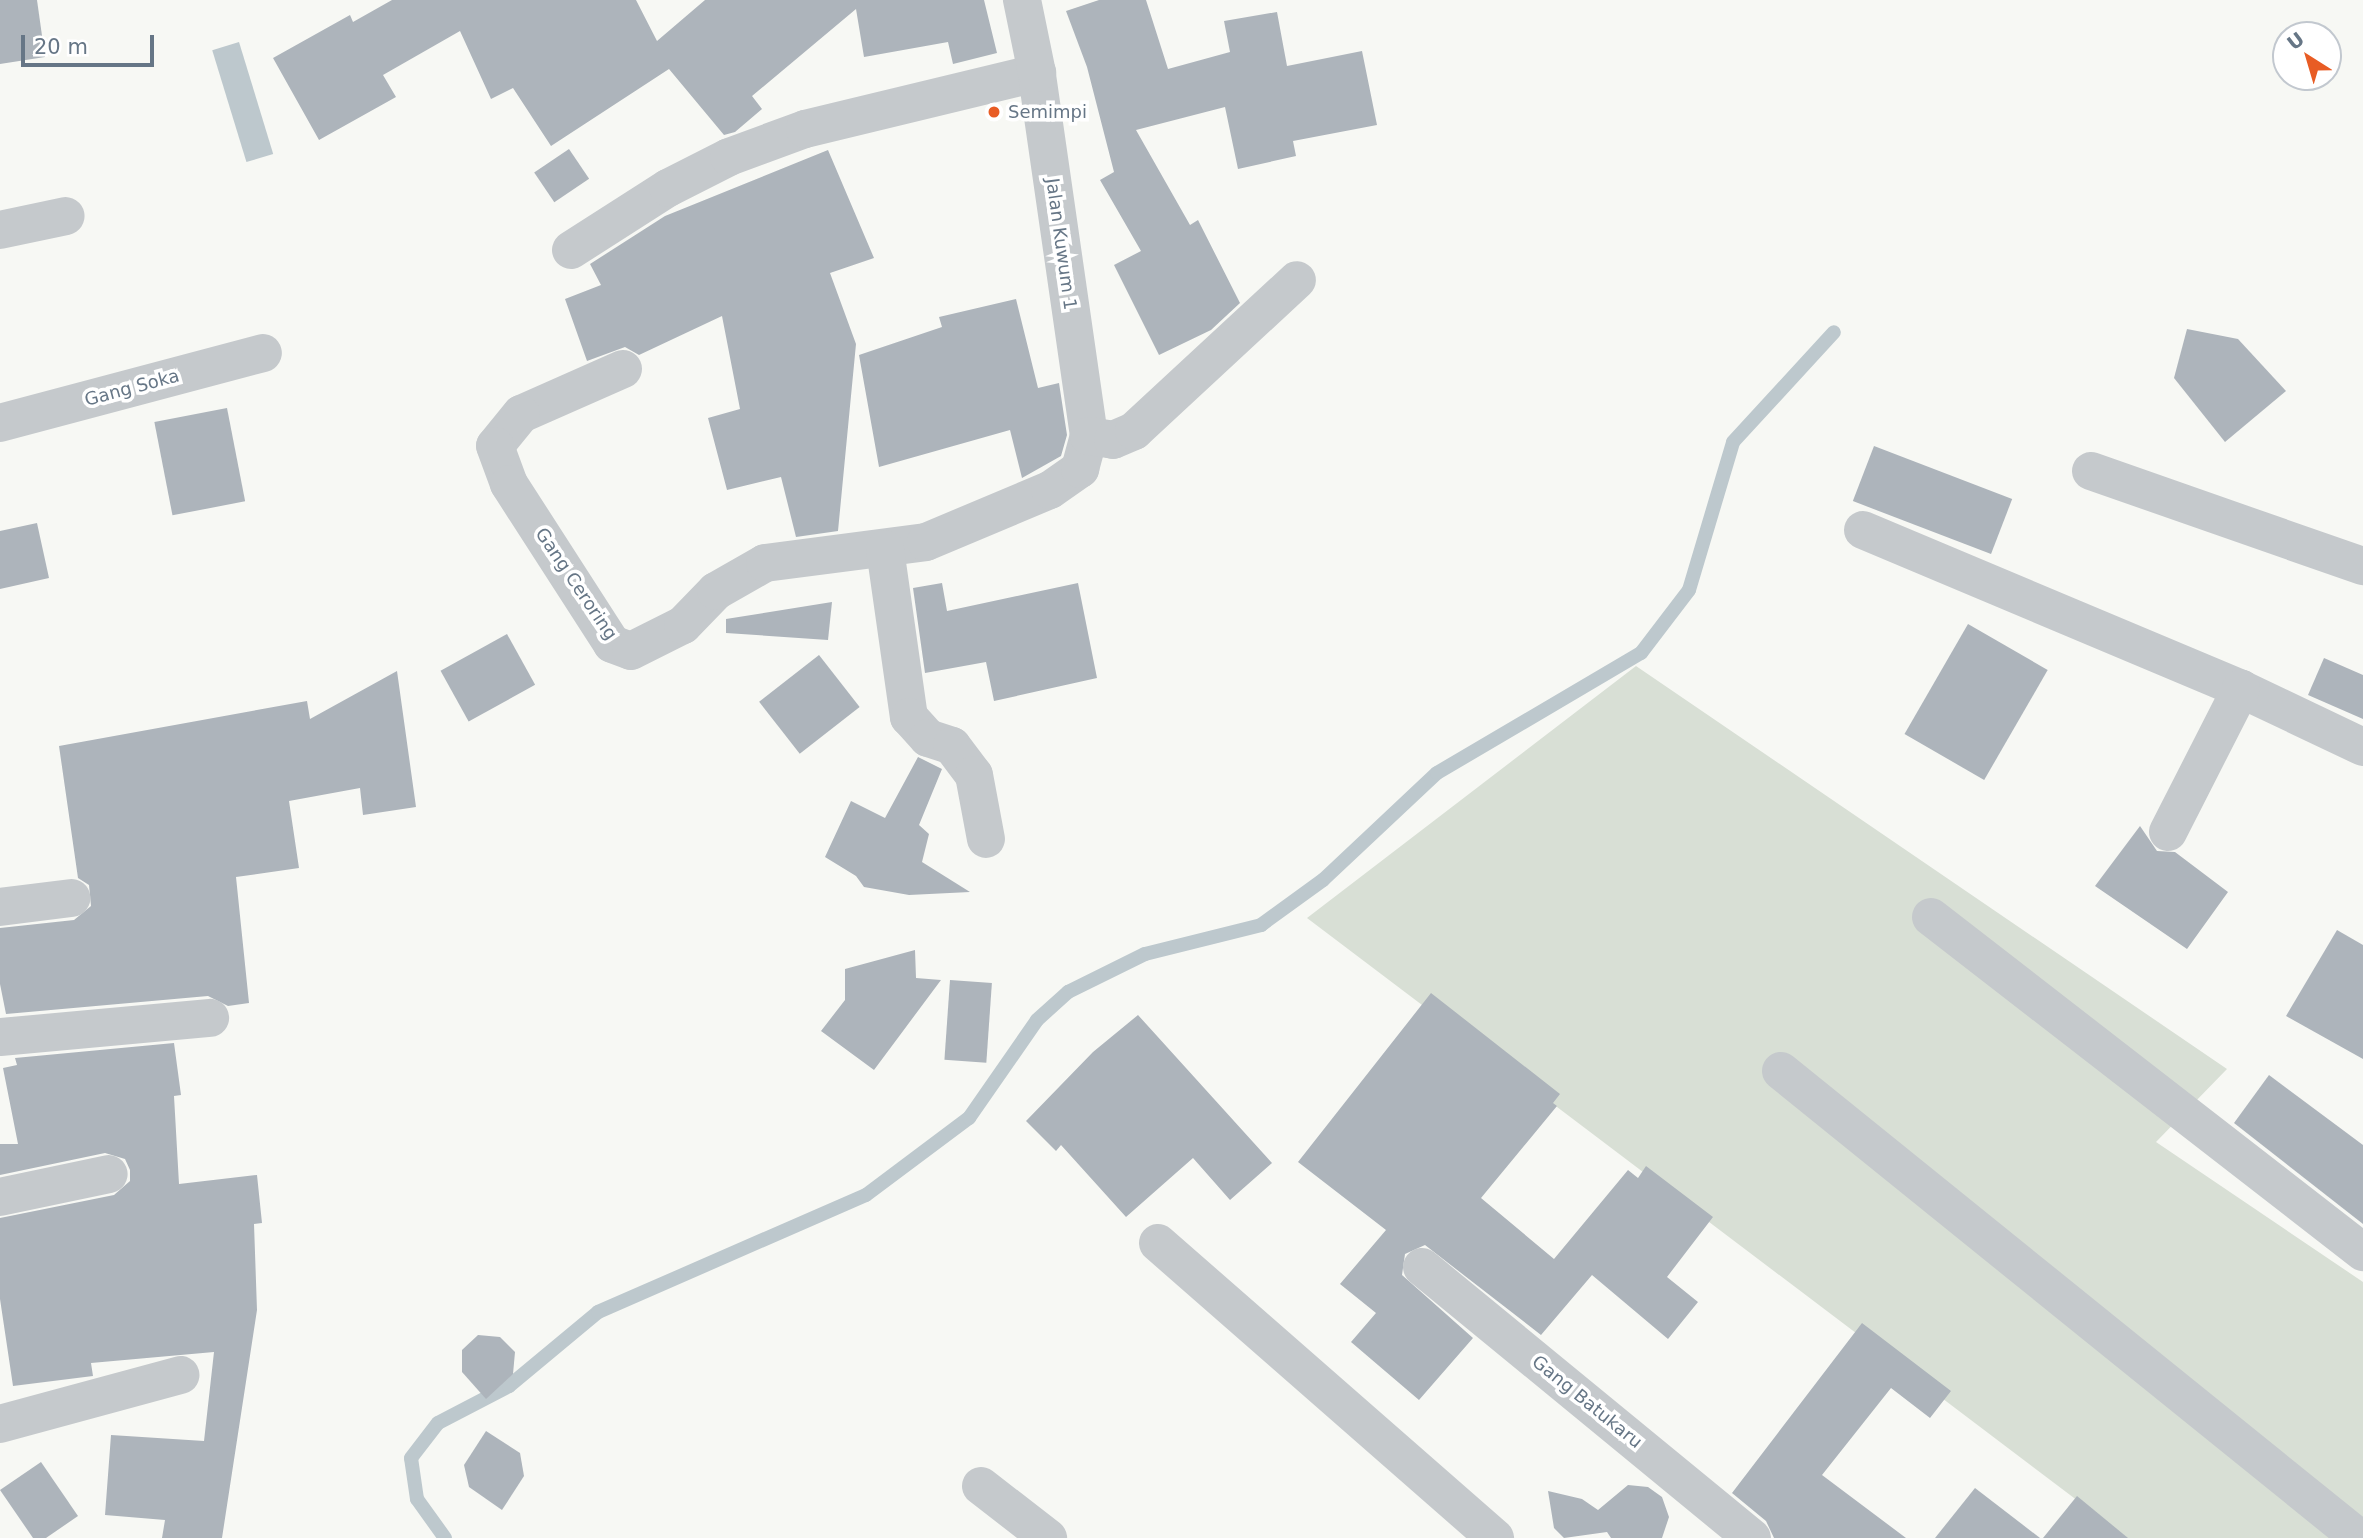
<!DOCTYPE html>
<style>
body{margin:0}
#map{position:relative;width:2363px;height:1538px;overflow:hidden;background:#f7f8f4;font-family:"DejaVu Sans",sans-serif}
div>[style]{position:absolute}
.green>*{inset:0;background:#d8dfd5}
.water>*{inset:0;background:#bdc8cd;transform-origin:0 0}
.stream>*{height:14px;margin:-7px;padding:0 7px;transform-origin:7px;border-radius:7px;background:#bdc8cd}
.building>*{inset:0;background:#adb4bb;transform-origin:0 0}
.street>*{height:38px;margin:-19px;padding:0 19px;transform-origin:19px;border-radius:19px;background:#c5c9cc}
.dots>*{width:19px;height:19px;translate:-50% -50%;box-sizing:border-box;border:4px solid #fff;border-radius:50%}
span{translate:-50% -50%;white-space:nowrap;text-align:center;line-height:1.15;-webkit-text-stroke:7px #fff;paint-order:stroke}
.poi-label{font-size:18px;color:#667686}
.left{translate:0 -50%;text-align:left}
.street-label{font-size:18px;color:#667686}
.north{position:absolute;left:2272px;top:21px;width:70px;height:70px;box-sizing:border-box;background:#fff;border:2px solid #c2c8cf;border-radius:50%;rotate:323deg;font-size:19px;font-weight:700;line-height:28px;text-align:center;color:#667686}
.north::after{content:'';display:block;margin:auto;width:24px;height:32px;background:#e85c24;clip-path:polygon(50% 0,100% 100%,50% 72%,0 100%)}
.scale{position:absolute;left:21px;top:35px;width:133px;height:32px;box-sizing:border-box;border:4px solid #667686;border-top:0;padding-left:9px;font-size:21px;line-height:24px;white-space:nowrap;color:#667686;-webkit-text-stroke:5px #fff;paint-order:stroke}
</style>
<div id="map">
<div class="green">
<div style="clip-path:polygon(1636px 666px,2227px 1069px,2156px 1142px,2363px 1282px,2363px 1538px,2127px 1538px,1307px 918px)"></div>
</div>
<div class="water">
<div style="left:239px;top:42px;width:117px;height:28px;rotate:73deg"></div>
</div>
<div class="stream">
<div style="left:445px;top:1538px;width:48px;rotate:-125.7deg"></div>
<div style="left:417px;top:1499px;width:41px;rotate:-98.3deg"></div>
<div style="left:411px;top:1458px;width:44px;rotate:-52.4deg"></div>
<div style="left:438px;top:1423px;width:80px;rotate:-27.5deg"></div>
<div style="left:509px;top:1386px;width:116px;rotate:-39.7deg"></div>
<div style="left:598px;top:1312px;width:292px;rotate:-23.6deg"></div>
<div style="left:866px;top:1195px;width:129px;rotate:-36.8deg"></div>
<div style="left:969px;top:1118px;width:119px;rotate:-55.2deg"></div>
<div style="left:1037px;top:1020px;width:42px;rotate:-42.1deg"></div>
<div style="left:1068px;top:992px;width:86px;rotate:-26.3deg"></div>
<div style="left:1145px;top:954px;width:120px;rotate:-14deg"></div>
<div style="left:1261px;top:925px;width:77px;rotate:-36deg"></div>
<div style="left:1323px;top:880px;width:156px;rotate:-43.2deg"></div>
<div style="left:1437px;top:773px;width:237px;rotate:-30.5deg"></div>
<div style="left:1641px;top:653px;width:79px;rotate:-52.7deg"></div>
<div style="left:1689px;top:590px;width:154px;rotate:-73.4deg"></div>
<div style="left:1733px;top:442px;width:149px;rotate:-47.4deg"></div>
</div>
<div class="building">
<div style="clip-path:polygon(0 0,37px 0,45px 57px,0 64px)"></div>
<div style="clip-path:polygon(392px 0,636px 0,657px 41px,705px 0,984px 0,997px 53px,953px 64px,948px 42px,864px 57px,856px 9px,752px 96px,762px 109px,735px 132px,724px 135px,669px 69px,551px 146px,513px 88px,491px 99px,460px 31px,383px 75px,396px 97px,319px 140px,273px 58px,350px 15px,353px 22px)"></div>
<div style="clip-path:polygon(1099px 0,1146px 0,1168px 69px,1230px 52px,1224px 21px,1277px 12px,1287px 66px,1362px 51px,1377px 125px,1293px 141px,1296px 156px,1238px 169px,1225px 107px,1136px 130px,1190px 225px,1198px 220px,1240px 303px,1211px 330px,1159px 355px,1114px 265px,1141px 251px,1100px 180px,1114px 172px,1087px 67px,1066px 11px)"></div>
<div style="left:569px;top:149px;width:36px;height:42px;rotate:56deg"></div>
<div style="clip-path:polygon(828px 150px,874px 258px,830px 273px,856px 344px,838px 531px,796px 537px,781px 477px,727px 490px,708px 418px,740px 409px,722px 316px,639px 355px,625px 347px,587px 361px,565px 299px,601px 285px,590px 264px,665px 216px)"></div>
<div style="clip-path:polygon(1016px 299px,1038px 388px,1059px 383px,1067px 435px,1061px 456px,1022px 478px,1010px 430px,879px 467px,859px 355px,942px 327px,939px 317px)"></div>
<div style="clip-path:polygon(2187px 329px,2238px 339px,2286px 391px,2225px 442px,2174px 378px)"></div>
<div style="left:227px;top:408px;width:95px;height:74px;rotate:79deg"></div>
<div style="left:1874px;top:446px;width:148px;height:59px;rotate:21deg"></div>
<div style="clip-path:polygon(37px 523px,49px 578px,0 589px,0 531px)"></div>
<div style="clip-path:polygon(942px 583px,947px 611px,1078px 583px,1097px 678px,994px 701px,986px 662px,925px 673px,913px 588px)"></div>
<div style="clip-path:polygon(832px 602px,828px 640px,726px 633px,726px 619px)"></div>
<div style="left:1968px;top:624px;width:92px;height:127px;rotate:30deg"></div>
<div style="left:507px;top:634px;width:58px;height:76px;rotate:61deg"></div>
<div style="left:819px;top:655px;width:66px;height:76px;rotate:52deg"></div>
<div style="clip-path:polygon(2324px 658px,2363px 675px,2363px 719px,2308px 695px)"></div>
<div style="clip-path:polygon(397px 671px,416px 807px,363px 815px,360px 788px,289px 801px,299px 868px,236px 877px,249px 1003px,228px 1006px,208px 996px,6px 1014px,0 984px,0 928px,74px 920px,91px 906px,89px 885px,78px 878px,59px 746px,307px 701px,310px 719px)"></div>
<div style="clip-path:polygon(918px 757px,942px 769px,919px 825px,929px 834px,922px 862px,970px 892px,909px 895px,864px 887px,856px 876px,825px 857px,851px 801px,885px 818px)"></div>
<div style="clip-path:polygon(2140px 826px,2157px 851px,2175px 852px,2228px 892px,2187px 949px,2095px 886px)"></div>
<div style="clip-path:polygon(2337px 930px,2363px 945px,2363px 1059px,2286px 1016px)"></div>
<div style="clip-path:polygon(915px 950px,916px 978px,941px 980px,874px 1070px,821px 1031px,845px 1000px,845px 969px)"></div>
<div style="left:950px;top:980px;width:42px;height:80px;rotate:4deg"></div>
<div style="clip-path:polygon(1431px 993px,1560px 1094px,1553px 1103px,1557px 1106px,1481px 1198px,1554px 1259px,1628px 1170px,1638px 1178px,1646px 1166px,1713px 1217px,1667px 1277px,1698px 1302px,1668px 1339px,1592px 1275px,1541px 1335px,1425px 1245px,1405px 1254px,1402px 1275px,1473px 1338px,1419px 1400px,1351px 1342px,1376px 1313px,1340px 1284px,1386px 1230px,1298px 1162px)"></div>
<div style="clip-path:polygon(1138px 1015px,1272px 1163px,1230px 1200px,1193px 1158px,1126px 1217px,1061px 1145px,1056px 1151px,1026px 1121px,1093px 1052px)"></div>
<div style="clip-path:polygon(174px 1043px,181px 1095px,174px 1096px,179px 1184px,257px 1175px,262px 1223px,254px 1224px,257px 1310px,222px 1538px,162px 1538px,165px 1520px,105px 1515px,111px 1435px,204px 1441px,214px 1352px,91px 1363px,93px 1376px,13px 1386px,0 1299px,0 1218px,114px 1195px,130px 1181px,130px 1170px,125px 1159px,105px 1153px,0 1175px,0 1144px,18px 1144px,3px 1068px,17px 1065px,15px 1058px)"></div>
<div style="clip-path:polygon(2269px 1075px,2363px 1145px,2363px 1224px,2234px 1123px)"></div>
<div style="clip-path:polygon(1862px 1323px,1951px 1391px,1930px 1418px,1891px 1388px,1822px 1475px,1906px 1538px,1774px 1538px,1766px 1521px,1732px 1493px)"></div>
<div style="clip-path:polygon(478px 1335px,500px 1337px,515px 1352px,513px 1374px,486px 1399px,462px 1372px,462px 1350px)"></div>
<div style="clip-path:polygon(486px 1431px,520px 1453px,524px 1476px,502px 1510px,469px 1487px,464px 1465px)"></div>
<div style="clip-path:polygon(41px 1462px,78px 1516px,46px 1538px,33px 1538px,0 1490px)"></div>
<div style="clip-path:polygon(1628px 1485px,1648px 1487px,1662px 1497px,1669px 1517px,1662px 1538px,1611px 1538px,1607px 1532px,1564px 1538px,1554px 1528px,1548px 1491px,1582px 1499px,1598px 1510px)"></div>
<div style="clip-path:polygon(1975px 1488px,2040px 1538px,1935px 1538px)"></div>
<div style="clip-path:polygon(2077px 1496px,2128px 1538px,2043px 1538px)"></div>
</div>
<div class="street">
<div style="left:0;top:230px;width:67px;rotate:-12deg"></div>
<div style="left:571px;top:250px;width:115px;rotate:-32.6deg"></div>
<div style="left:668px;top:188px;width:68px;rotate:-26.9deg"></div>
<div style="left:729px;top:157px;width:81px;rotate:-20.2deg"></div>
<div style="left:805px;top:129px;width:239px;rotate:-13.6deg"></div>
<div style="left:623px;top:369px;width:111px;rotate:156.2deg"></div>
<div style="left:521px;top:414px;width:41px;rotate:129.1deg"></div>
<div style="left:495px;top:446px;width:40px;rotate:69.8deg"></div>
<div style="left:509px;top:484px;width:190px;rotate:57.2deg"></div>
<div style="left:612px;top:644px;width:20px;rotate:20deg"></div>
<div style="left:631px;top:651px;width:58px;rotate:-26.6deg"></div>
<div style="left:683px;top:625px;width:47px;rotate:-45.9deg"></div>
<div style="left:716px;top:591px;width:56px;rotate:-29.7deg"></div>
<div style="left:765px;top:563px;width:162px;rotate:-7.4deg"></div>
<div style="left:926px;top:542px;width:134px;rotate:-22.8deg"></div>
<div style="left:1050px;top:490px;width:37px;rotate:-35deg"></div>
<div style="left:1080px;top:469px;width:34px;rotate:-75deg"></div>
<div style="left:1089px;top:436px;width:367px;rotate:-98.2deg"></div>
<div style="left:1037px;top:73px;width:75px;rotate:-101.6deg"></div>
<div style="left:0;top:423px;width:272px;rotate:-14.9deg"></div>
<div style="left:1089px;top:436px;width:24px;rotate:9deg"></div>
<div style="left:1113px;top:440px;width:23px;rotate:-23deg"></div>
<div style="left:1134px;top:431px;width:222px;rotate:-42.8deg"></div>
<div style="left:2091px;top:471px;width:288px;rotate:19.3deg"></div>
<div style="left:1863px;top:530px;width:410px;rotate:22.8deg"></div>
<div style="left:2241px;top:689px;width:135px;rotate:25.4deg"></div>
<div style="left:885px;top:549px;width:170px;rotate:81.9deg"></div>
<div style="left:909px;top:717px;width:28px;rotate:48deg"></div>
<div style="left:928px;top:738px;width:25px;rotate:18deg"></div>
<div style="left:952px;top:746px;width:36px;rotate:53deg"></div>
<div style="left:974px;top:775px;width:65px;rotate:79.4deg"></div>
<div style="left:2168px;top:832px;width:161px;rotate:-63deg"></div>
<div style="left:0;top:907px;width:72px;rotate:-7.2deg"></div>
<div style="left:1931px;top:917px;width:547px;rotate:37.79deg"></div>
<div style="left:0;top:1037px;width:211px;rotate:-5.2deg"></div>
<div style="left:1781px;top:1071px;width:743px;rotate:38.94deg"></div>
<div style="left:0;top:1197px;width:111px;rotate:-11.9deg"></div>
<div style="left:1158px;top:1243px;width:448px;rotate:41.2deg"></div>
<div style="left:1422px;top:1267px;width:427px;rotate:39.4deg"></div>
<div style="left:0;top:1424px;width:187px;rotate:-15.2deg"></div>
<div style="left:981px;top:1486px;width:85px;rotate:37.8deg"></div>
</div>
<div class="dots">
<div style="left:994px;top:112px;background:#e85c24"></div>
</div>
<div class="poi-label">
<span class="left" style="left:1008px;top:112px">Semimpi</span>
</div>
<div class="street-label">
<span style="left:1061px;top:244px;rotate:82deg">Jalan Kuwum 1</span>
<span style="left:132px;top:388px;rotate:-15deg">Gang Soka</span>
<span style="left:576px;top:584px;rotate:56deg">Gang Ceroring</span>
<span style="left:1587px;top:1402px;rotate:39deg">Gang Batukaru</span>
</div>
<div class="north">U</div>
<div class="scale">20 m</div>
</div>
